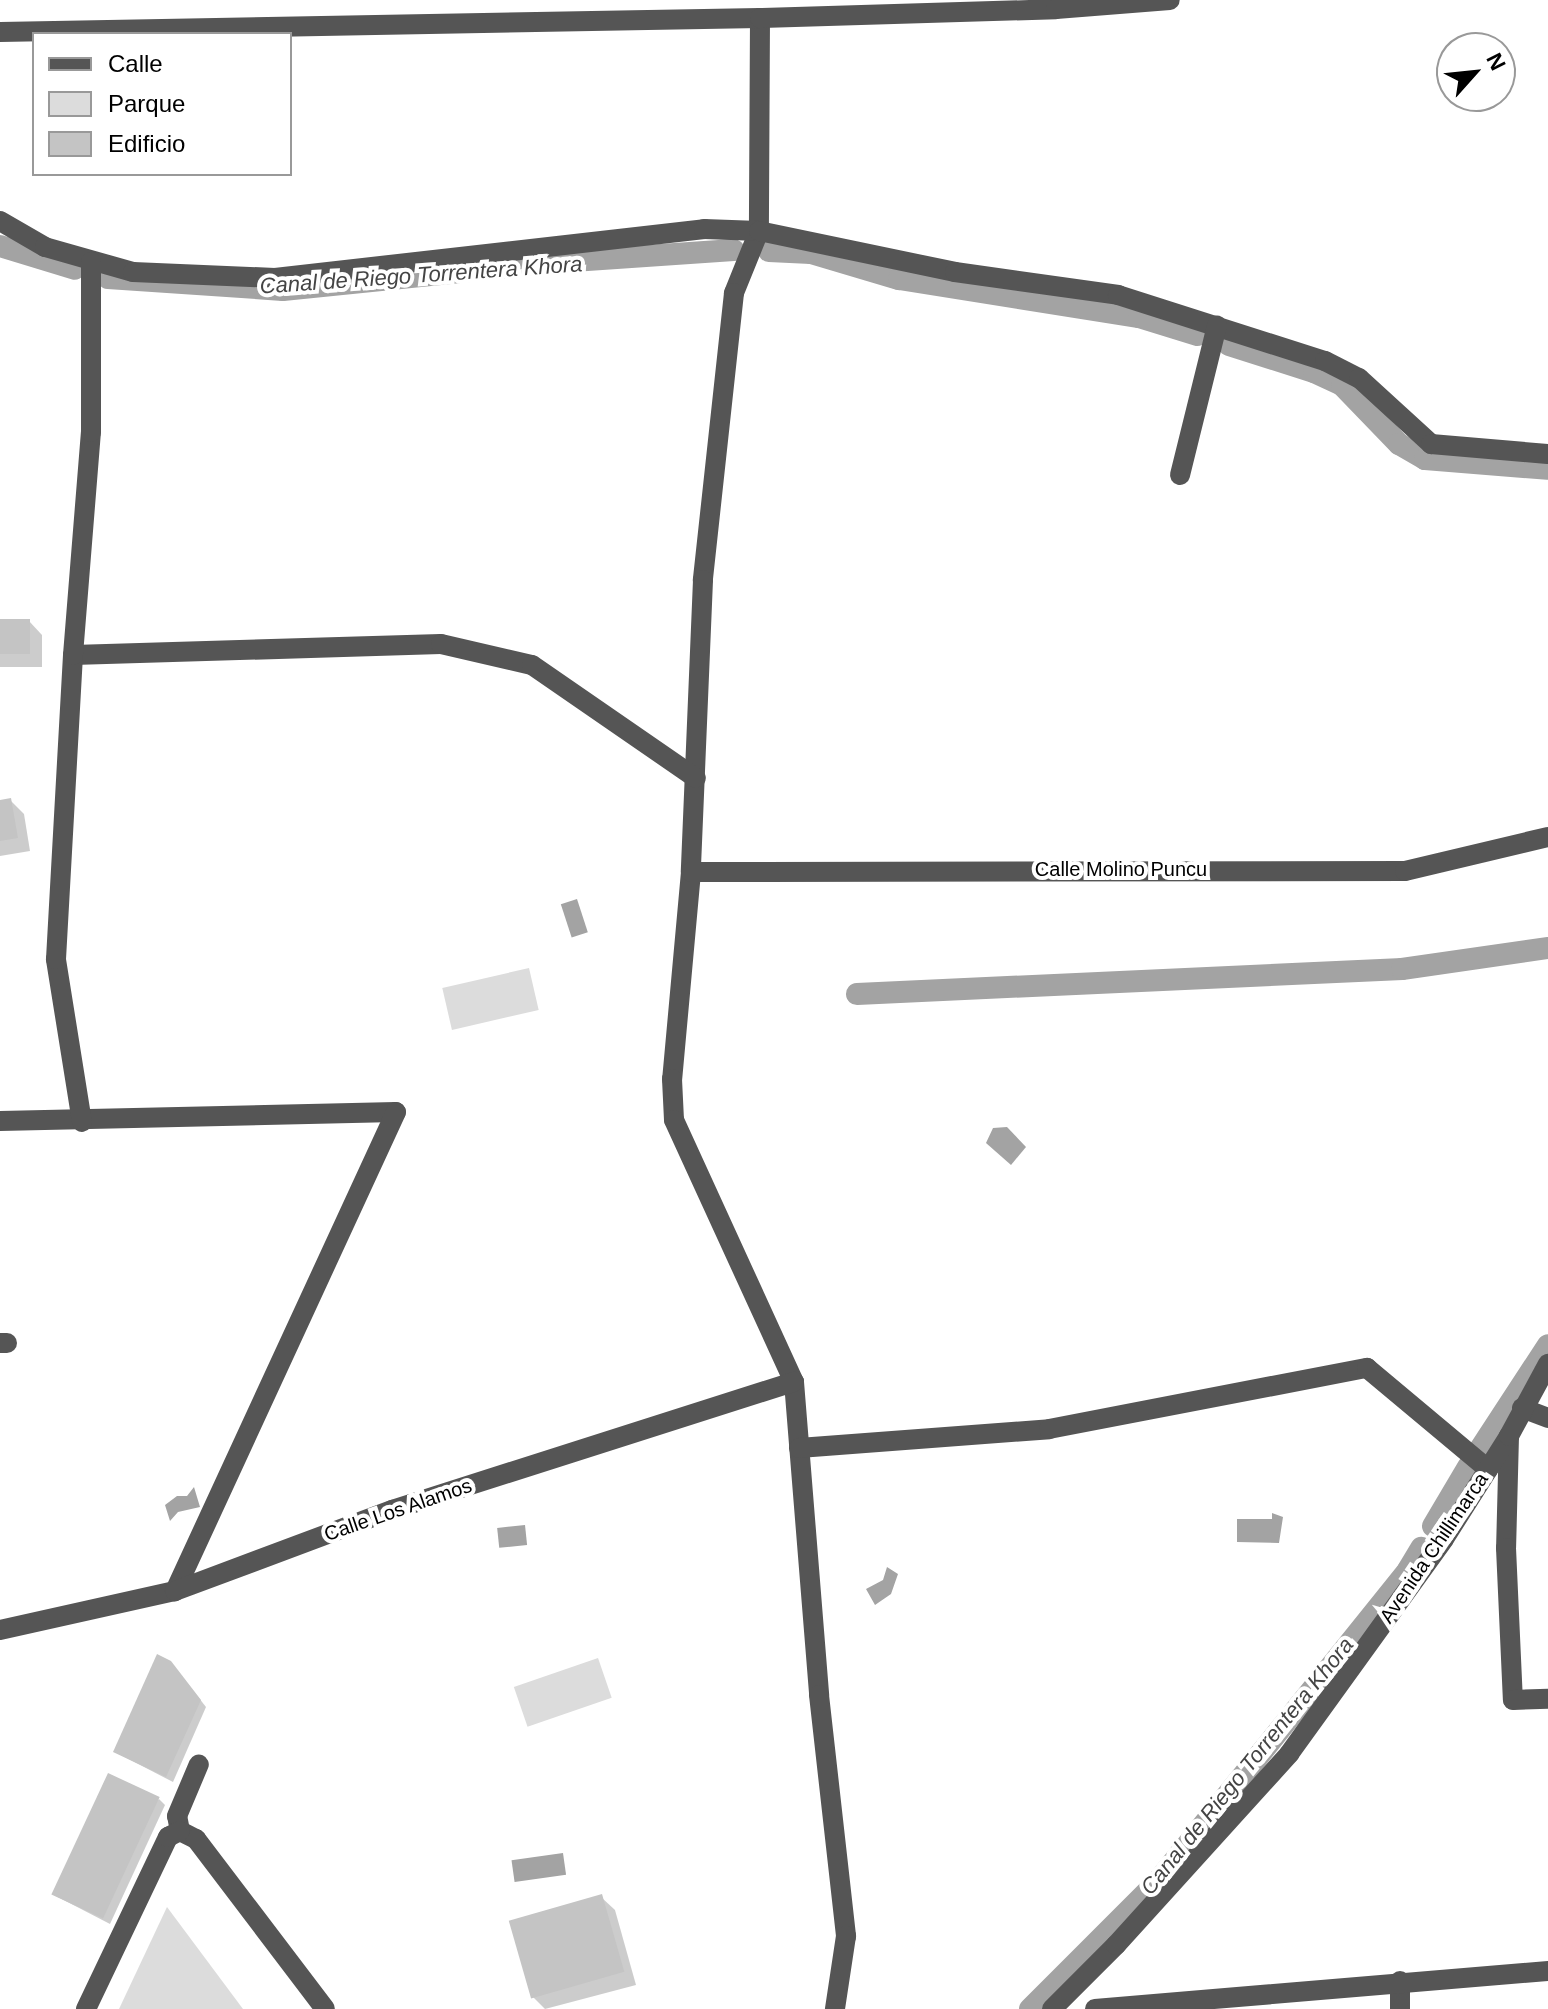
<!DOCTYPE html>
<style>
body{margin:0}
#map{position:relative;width:1548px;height:2009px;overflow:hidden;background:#fff;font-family:Arial,sans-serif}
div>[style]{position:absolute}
.green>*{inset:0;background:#dcdcdc;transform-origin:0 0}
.water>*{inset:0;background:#a3a3a3;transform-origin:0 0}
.shadow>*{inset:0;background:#0003}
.canal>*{height:22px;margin:-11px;padding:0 11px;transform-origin:11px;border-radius:11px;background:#a3a3a3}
.building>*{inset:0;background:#c4c4c4;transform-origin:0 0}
.minor>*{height:20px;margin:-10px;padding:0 10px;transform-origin:10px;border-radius:10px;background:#555}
span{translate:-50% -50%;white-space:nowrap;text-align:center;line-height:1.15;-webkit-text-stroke:8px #fff;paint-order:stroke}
.street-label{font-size:20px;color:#000}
.water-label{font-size:22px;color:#444;font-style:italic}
.legend{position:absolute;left:32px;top:32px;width:260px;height:144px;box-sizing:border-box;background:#fff;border:2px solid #999;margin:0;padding:10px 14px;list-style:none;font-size:24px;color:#000}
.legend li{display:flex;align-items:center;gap:16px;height:40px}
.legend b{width:40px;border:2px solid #999}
.north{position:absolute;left:1436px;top:32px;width:80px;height:80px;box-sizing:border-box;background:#fff;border:2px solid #999;border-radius:50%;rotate:63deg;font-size:22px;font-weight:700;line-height:32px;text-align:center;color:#000}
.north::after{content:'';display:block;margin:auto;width:28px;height:36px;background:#000;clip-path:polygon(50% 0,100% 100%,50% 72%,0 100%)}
</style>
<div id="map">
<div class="green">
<div style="left:529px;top:968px;width:43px;height:89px;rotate:77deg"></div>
<div style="left:598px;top:1658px;width:42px;height:89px;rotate:71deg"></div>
<div style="clip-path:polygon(167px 1907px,243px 2009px,119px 2009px)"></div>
</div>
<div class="water">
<div style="left:577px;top:899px;width:35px;height:17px;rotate:72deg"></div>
<div style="clip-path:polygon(1007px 1127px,1026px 1147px,1011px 1165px,986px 1143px,993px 1128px)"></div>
<div style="clip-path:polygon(194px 1487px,200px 1507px,178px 1512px,170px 1521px,165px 1505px,177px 1496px,187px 1496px)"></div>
<div style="clip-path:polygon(1272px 1513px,1283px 1517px,1279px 1543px,1237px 1542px,1237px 1519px,1272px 1519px)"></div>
<div style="left:525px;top:1525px;width:20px;height:28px;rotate:84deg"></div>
<div style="clip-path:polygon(887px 1567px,898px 1574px,891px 1594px,875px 1605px,866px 1589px,883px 1580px)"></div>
<div style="left:563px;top:1853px;width:22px;height:52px;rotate:82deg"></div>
</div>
<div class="shadow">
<div style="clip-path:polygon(0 621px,29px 621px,42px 635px,42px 667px,0 667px)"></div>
<div style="clip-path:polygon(10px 800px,24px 814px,30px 851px,0 856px,0 802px)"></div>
<div style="clip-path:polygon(177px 1670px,206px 1707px,173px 1782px,115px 1752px)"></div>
<div style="clip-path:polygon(159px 1799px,165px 1805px,110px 1924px,54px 1895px)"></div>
<div style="clip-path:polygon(601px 1897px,615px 1910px,636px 1985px,545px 2009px,532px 1996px)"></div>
</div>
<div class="canal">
<div style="left:0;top:246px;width:78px;rotate:17deg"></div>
<div style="left:769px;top:251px;width:42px;rotate:2.7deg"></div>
<div style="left:811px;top:253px;width:92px;rotate:16.5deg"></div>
<div style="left:899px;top:279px;width:243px;rotate:9deg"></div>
<div style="left:1139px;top:317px;width:61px;rotate:17.2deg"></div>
<div style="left:108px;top:278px;width:175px;rotate:3.9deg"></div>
<div style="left:283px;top:290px;width:276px;rotate:-5.8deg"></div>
<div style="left:558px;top:262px;width:176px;rotate:-3.9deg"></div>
<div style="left:1229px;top:345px;width:89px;rotate:17.6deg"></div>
<div style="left:1314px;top:372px;width:31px;rotate:25deg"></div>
<div style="left:1342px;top:385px;width:82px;rotate:46deg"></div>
<div style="left:1399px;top:444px;width:30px;rotate:30deg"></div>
<div style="left:1425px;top:459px;width:123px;rotate:4.6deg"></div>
<div style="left:857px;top:994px;width:546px;rotate:-2.63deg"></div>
<div style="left:1402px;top:969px;width:148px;rotate:-8.2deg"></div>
<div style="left:1480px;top:1449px;width:124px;rotate:-56.8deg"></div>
<div style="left:1433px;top:1526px;width:69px;rotate:-59.3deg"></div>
<div style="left:1030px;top:2009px;width:182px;rotate:-45deg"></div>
<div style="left:1159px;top:1880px;width:398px;rotate:-51.2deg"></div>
<div style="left:1408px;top:1570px;width:26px;rotate:-59deg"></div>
</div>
<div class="building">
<div style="left:0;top:619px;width:30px;height:35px"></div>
<div style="clip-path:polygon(11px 798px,18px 838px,0 841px,0 800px)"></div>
<div style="clip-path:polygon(157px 1654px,171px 1661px,201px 1700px,166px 1777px,113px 1752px)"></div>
<div style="left:108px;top:1773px;width:57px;height:134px;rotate:25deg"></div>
<div style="left:602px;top:1894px;width:81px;height:97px;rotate:74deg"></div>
</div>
<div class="minor">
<div style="left:760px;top:18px;width:213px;rotate:90.3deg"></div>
<div style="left:759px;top:231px;width:67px;rotate:112deg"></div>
<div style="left:734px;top:293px;width:289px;rotate:96.2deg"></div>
<div style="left:703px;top:580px;width:292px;rotate:92.4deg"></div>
<div style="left:691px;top:872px;width:208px;rotate:95.2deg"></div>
<div style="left:672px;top:1079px;width:41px;rotate:87.2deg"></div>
<div style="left:674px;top:1120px;width:288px;rotate:65.4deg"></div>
<div style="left:794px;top:1382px;width:314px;rotate:85.4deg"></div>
<div style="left:819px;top:1695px;width:243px;rotate:83.6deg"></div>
<div style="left:846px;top:1936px;width:74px;rotate:98.6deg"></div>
<div style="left:0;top:32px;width:760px;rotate:-1.06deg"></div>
<div style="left:760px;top:18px;width:296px;rotate:-1.7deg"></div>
<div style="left:1056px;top:9px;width:114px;rotate:-4.5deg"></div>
<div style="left:0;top:221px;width:52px;rotate:30deg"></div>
<div style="left:45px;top:247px;width:91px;rotate:15.9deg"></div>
<div style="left:133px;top:272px;width:142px;rotate:2.4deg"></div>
<div style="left:275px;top:278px;width:432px;rotate:-6.5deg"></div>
<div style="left:704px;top:229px;width:55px;rotate:2.1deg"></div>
<div style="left:759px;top:231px;width:200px;rotate:11.8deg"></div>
<div style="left:955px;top:272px;width:165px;rotate:8deg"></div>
<div style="left:1118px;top:295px;width:217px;rotate:17.7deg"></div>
<div style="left:1325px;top:361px;width:38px;rotate:27deg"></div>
<div style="left:1359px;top:378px;width:98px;rotate:42.5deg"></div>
<div style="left:1431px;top:444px;width:117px;rotate:4.9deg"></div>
<div style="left:1180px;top:475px;width:154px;rotate:-76.1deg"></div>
<div style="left:73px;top:655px;width:368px;rotate:-1.7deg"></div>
<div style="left:441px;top:644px;width:93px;rotate:13deg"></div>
<div style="left:532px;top:665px;width:199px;rotate:34.6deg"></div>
<div style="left:691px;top:872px;width:714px;rotate:-0.08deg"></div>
<div style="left:1405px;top:871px;width:147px;rotate:-13.4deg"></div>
<div style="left:0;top:1121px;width:396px;rotate:-1.3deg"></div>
<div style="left:396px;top:1112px;width:528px;rotate:114.77deg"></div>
<div style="left:82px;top:1122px;width:165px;rotate:-99.1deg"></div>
<div style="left:56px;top:959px;width:304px;rotate:-86.8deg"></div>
<div style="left:73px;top:655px;width:224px;rotate:-85.4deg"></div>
<div style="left:91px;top:432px;width:170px;rotate:-90deg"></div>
<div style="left:0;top:1343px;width:7px"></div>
<div style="left:1522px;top:1408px;width:28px;rotate:21deg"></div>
<div style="left:1509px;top:1436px;width:112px;rotate:91.5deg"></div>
<div style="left:1506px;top:1548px;width:152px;rotate:87.4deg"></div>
<div style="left:1513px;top:1700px;width:35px;rotate:-2deg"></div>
<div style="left:799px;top:1448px;width:251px;rotate:-4.3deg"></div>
<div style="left:1049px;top:1429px;width:324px;rotate:-10.9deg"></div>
<div style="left:1367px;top:1368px;width:158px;rotate:39.9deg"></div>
<div style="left:0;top:1630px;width:179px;rotate:-12.6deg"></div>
<div style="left:175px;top:1591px;width:232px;rotate:-20.5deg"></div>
<div style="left:392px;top:1510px;width:422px;rotate:-17.7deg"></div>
<div style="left:180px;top:1831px;width:18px;rotate:27deg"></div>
<div style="left:196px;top:1839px;width:213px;rotate:52.8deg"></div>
<div style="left:180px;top:1831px;width:15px;rotate:-101deg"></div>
<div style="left:177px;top:1816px;width:56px;rotate:-67.1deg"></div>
<div style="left:1400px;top:1981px;width:28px;rotate:90deg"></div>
<div style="left:86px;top:2009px;width:191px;rotate:-64.5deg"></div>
<div style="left:168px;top:1837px;width:13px;rotate:-27deg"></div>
<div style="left:1052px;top:2009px;width:91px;rotate:-45deg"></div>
<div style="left:1116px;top:1945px;width:258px;rotate:-47.8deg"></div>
<div style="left:1289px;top:1754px;width:265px;rotate:-54.2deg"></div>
<div style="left:1444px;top:1539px;width:122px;rotate:-57.7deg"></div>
<div style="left:1509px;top:1436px;width:82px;rotate:-61.6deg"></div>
<div style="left:1095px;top:2009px;width:455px;rotate:-4.8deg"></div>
</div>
<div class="street-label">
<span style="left:1121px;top:869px">Calle Molino Puncu</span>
<span style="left:398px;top:1510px;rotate:-19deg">Calle Los Alamos</span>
<span style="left:1434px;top:1548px;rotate:-56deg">Avenida Chillimarca</span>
</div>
<div class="water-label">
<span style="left:421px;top:275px;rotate:-4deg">Canal de Riego Torrentera Khora</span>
<span style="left:1247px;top:1766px;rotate:-51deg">Canal de Riego Torrentera Khora</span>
</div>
<ul class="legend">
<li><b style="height:10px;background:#555"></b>Calle</li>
<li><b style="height:22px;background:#dcdcdc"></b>Parque</li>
<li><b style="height:22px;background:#c4c4c4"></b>Edificio</li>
</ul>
<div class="north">N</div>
</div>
